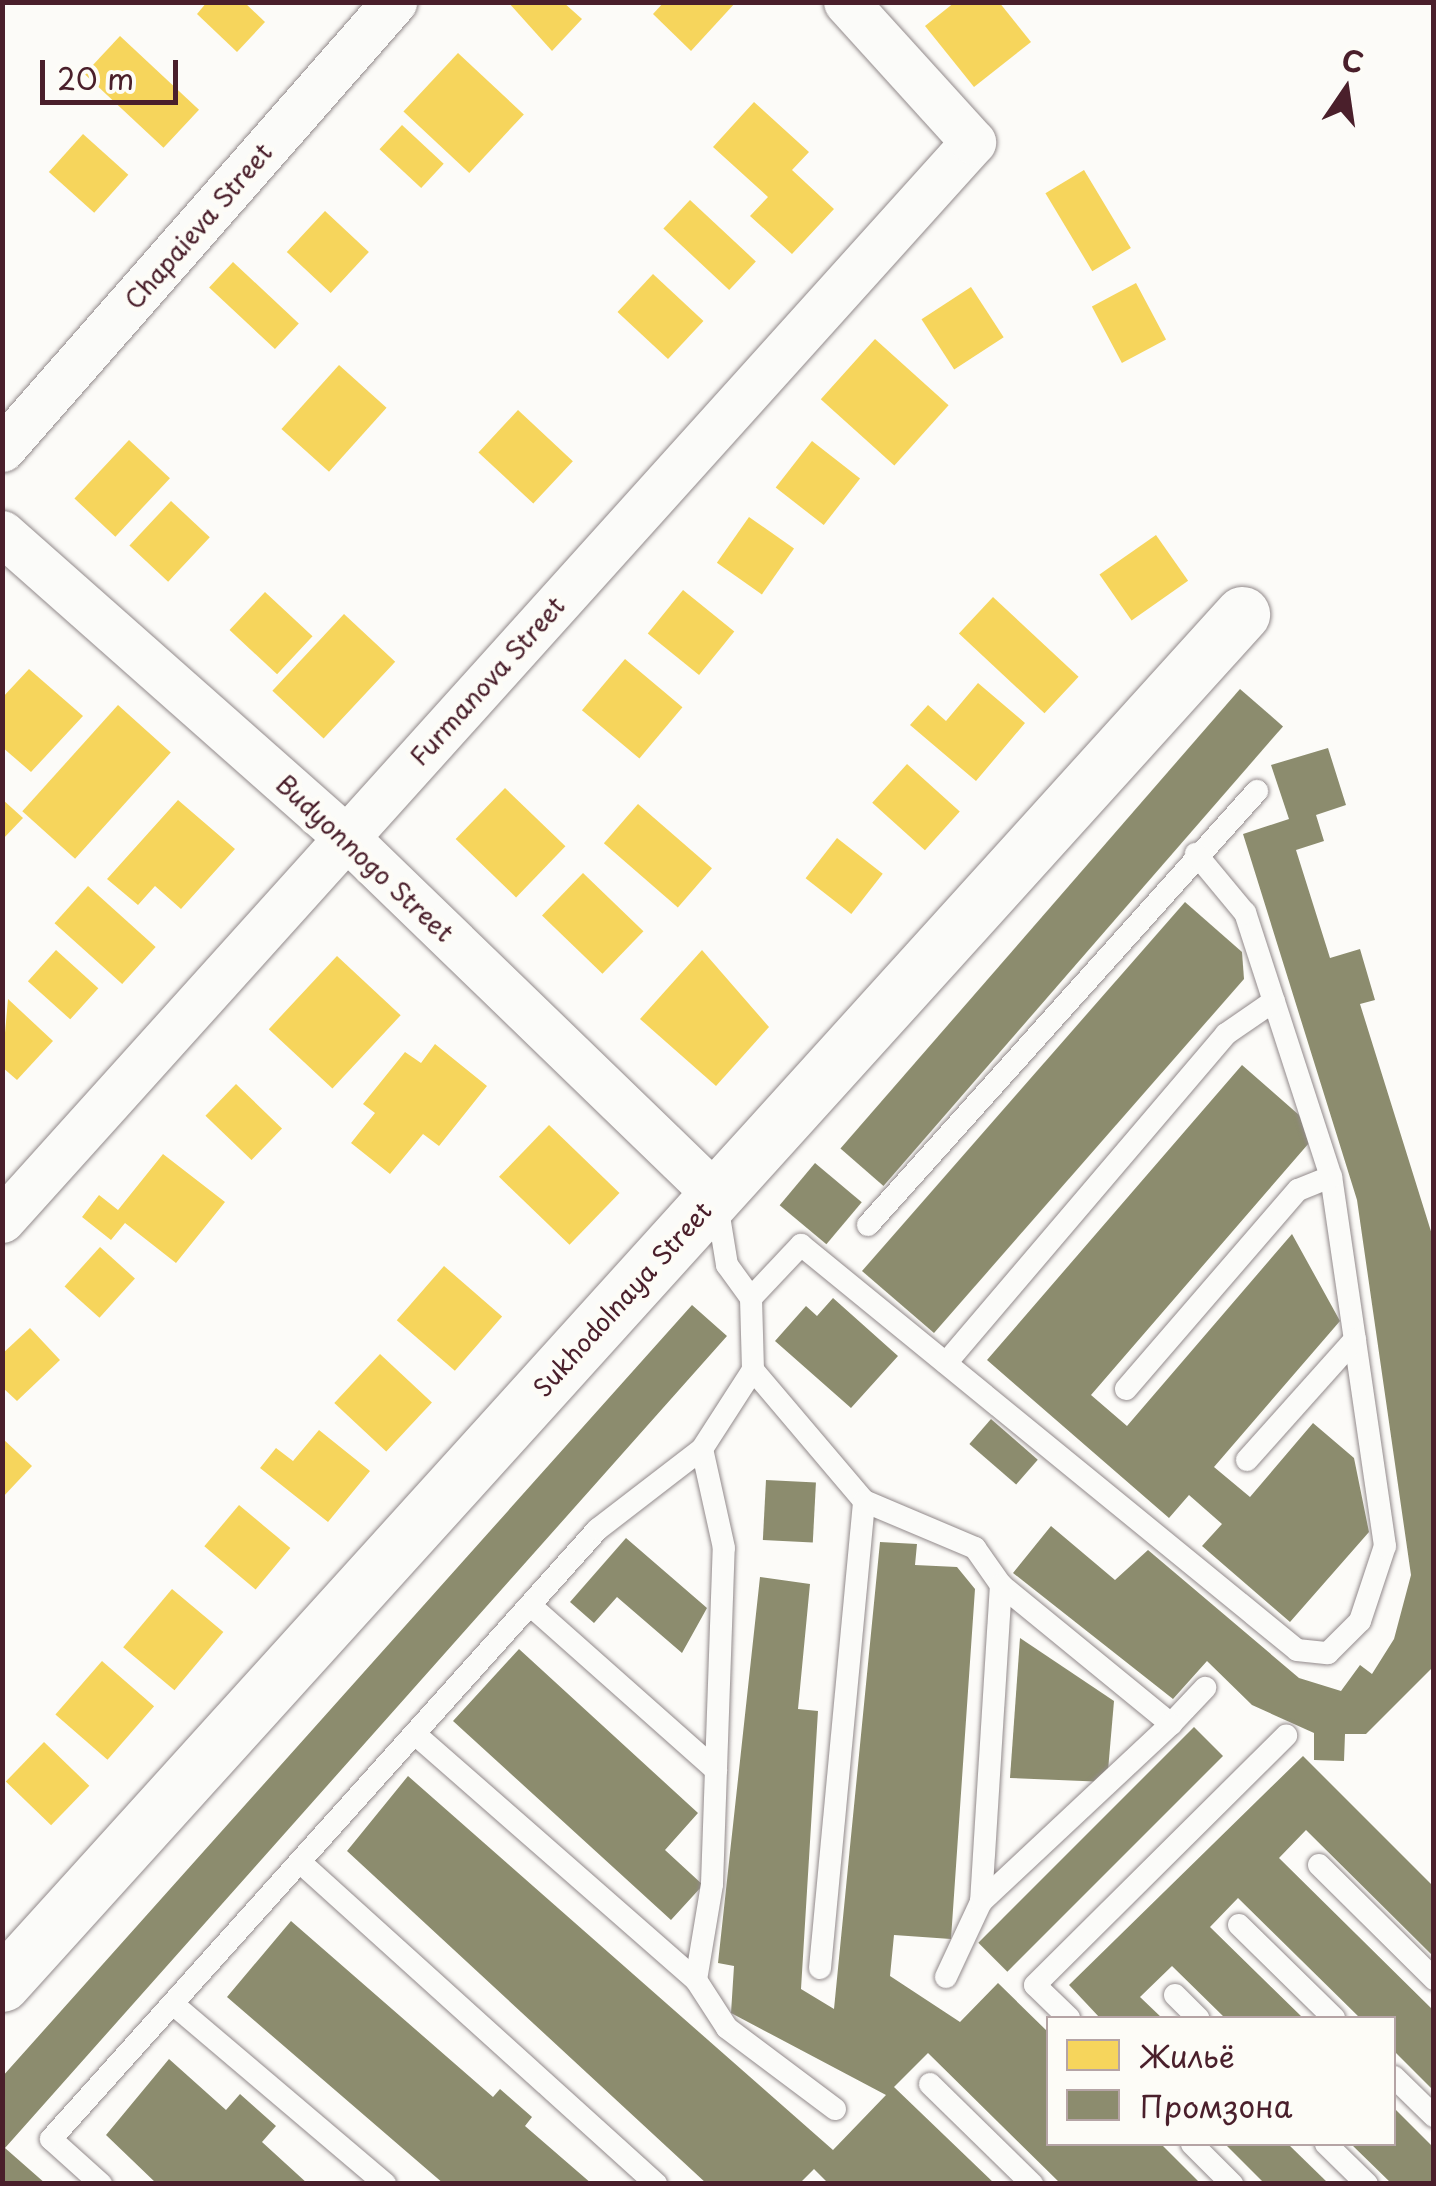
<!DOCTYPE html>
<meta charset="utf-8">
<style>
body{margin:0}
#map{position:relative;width:1436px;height:2186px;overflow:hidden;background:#fcfbf8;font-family:"Playpen Sans",sans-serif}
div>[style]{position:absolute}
.homes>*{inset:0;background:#f6d55c;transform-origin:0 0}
.industry>*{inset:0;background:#8c8c6e;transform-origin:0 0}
.roads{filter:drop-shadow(0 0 2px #928a8b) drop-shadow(0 0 2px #928a8b)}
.service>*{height:22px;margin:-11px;padding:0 11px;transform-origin:11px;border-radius:11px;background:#fbfbf9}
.minor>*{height:45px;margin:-22.5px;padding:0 22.5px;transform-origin:22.5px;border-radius:22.5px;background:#fbfbf9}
.tertiary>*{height:55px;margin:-27.5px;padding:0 27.5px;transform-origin:27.5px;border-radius:27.5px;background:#fbfbf9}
span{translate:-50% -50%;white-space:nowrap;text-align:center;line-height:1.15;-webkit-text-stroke:10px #fdfcf7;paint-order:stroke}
.street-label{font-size:25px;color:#4a1f2b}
.frame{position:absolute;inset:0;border:5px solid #4a1f2b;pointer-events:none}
.legend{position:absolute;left:1046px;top:2016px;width:350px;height:130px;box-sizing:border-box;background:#fdfcf7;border:2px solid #b5a4a5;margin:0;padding:12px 18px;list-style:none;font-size:30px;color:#4a1f2b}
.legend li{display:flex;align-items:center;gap:20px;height:50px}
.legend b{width:50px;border:2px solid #b5a4a5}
.north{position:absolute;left:1296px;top:40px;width:100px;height:100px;-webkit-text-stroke:8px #fdfcf7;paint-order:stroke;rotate:13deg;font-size:28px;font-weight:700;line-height:40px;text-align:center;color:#4a1f2b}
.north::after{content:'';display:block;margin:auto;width:35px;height:45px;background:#4a1f2b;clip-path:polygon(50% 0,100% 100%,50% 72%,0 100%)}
.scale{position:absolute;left:40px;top:60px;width:138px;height:45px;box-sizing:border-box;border:5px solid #4a1f2b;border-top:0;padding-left:12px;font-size:30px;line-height:35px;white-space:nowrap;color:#4a1f2b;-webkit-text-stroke:8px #fdfcf7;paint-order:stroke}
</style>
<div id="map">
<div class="homes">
<div style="clip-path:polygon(207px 2px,244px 2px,265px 22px,237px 52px,197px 14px)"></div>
<div style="clip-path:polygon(508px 2px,563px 2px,582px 19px,552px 51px)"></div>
<div style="clip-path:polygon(664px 2px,736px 2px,691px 51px,653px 14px)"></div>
<div style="clip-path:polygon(955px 2px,999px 2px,1031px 42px,974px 87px,925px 26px)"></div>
<div style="left:120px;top:36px;width:108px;height:52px;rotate:43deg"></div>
<div style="left:458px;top:53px;width:90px;height:80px;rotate:43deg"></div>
<div style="clip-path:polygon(754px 102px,809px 152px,792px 170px,834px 209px,792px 254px,750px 216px,768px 197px,713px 147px)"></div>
<div style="left:402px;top:125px;width:57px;height:33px;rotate:43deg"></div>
<div style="left:83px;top:134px;width:61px;height:51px;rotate:42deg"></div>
<div style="left:1084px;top:170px;width:91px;height:45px;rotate:59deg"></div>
<div style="left:690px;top:200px;width:90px;height:39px;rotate:43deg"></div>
<div style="left:325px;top:211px;width:60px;height:56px;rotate:43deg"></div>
<div style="left:233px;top:262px;width:90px;height:35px;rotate:43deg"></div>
<div style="left:653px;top:274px;width:69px;height:52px;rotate:43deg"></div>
<div style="left:1136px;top:283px;width:64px;height:50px;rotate:62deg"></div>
<div style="left:971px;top:287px;width:60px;height:59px;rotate:57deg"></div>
<div style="left:875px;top:339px;width:99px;height:81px;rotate:42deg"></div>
<div style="left:339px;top:365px;width:64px;height:86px;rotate:42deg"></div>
<div style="left:518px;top:410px;width:75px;height:58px;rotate:43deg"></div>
<div style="left:129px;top:440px;width:56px;height:80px;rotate:43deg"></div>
<div style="left:812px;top:441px;width:61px;height:59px;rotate:38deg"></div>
<div style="left:171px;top:501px;width:53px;height:61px;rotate:43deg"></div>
<div style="left:749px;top:517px;width:55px;height:56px;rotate:35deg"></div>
<div style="left:1156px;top:535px;width:56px;height:69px;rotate:55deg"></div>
<div style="left:683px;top:590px;width:66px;height:56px;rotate:39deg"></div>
<div style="left:265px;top:592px;width:65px;height:52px;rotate:43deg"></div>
<div style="left:993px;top:597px;width:117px;height:50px;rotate:43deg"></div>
<div style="left:344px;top:614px;width:70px;height:105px;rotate:43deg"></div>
<div style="left:625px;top:659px;width:75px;height:67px;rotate:40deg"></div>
<div style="clip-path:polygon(29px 669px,83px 716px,31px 772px,2px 747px,2px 698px)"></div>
<div style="clip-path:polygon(978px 683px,1025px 723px,976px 781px,910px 725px,928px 705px,946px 721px)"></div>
<div style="left:118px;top:705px;width:71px;height:143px;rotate:42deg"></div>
<div style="left:907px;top:764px;width:71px;height:52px;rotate:42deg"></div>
<div style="left:505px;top:788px;width:84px;height:71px;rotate:44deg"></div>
<div style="clip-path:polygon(2px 799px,23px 818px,2px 840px)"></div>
<div style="clip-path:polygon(178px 800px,235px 849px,181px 909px,155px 886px,138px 905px,107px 879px)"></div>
<div style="left:638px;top:804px;width:98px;height:52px;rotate:41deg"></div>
<div style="left:837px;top:838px;width:58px;height:51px;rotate:38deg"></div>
<div style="left:583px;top:873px;width:84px;height:59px;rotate:44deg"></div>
<div style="left:88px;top:886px;width:91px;height:50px;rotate:42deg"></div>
<div style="left:56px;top:950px;width:57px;height:42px;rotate:42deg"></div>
<div style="clip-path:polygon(702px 950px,769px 1027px,716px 1086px,640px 1019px)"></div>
<div style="left:337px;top:956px;width:87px;height:100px;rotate:43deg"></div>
<div style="clip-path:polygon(8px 999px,53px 1041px,17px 1080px,2px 1067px)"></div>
<div style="clip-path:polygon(435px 1044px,487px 1086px,439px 1146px,423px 1134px,390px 1174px,351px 1143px,375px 1113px,363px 1104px,405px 1052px,421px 1063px)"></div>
<div style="left:236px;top:1084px;width:64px;height:44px;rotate:44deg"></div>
<div style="left:549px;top:1125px;width:98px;height:72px;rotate:44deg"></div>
<div style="clip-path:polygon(163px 1154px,225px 1202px,176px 1263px,125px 1223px,111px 1240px,82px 1217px,99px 1195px,118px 1210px)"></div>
<div style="left:100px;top:1247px;width:47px;height:53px;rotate:42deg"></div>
<div style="left:444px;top:1266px;width:77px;height:72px;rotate:41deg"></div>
<div style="clip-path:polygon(30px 1328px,60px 1360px,17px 1401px,2px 1387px,2px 1354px)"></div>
<div style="left:380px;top:1354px;width:71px;height:67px;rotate:43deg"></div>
<div style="clip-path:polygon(319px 1430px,370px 1471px,328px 1522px,260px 1468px,276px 1448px,293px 1461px)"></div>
<div style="clip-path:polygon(2px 1438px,32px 1466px,2px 1498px)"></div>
<div style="left:239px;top:1505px;width:67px;height:54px;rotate:40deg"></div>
<div style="left:172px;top:1589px;width:67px;height:76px;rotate:40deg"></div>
<div style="left:102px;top:1661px;width:69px;height:71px;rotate:41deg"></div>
<div style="left:44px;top:1742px;width:63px;height:55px;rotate:44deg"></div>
</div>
<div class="industry">
<div style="left:1240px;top:689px;width:57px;height:609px;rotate:41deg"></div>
<div style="clip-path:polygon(1328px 748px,1346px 805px,1316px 815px,1324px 841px,1296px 850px,1330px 958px,1360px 949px,1375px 1000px,1360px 1004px,1434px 1241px,1434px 1666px,1366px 1734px,1345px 1734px,1344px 1761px,1314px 1760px,1314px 1733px,1252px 1705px,1207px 1661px,1173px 1699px,1013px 1573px,1051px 1526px,1115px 1580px,1148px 1550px,1299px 1678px,1341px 1691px,1360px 1665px,1372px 1674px,1394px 1639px,1411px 1575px,1357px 1200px,1243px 834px,1289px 819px,1271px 765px)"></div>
<div style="clip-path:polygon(1185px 902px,1242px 952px,1244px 979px,934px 1333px,862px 1271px)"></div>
<div style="clip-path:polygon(1242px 1065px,1307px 1122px,1309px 1143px,1091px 1395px,1127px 1426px,1292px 1234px,1340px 1321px,1214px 1467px,1250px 1497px,1313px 1423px,1354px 1458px,1369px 1532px,1290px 1622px,1202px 1546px,1222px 1524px,1189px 1495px,1169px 1518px,987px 1360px)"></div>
<div style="left:815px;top:1163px;width:61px;height:55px;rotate:40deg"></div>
<div style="clip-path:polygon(833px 1298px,898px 1356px,851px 1408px,775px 1341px,806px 1306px,817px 1316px)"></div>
<div style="clip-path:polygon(692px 1305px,727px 1336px,5px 2148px,46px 2184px,2px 2184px,2px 2077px)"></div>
<div style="left:991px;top:1419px;width:62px;height:33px;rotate:41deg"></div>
<div style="left:766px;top:1480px;width:50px;height:60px;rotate:3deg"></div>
<div style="clip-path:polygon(626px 1538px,707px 1608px,682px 1653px,617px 1597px,594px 1623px,570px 1602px)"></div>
<div style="clip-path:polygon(880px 1542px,917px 1544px,915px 1565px,957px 1567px,975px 1589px,951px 1939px,894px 1935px,890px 1976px,960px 2022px,998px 1983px,1048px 2032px,1048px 2144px,1161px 2144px,1201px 2184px,1061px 2184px,928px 2053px,894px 2087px,995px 2184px,829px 2184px,814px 2169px,799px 2184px,707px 2184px,347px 1851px,408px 1776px,833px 2150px,886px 2095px,731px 2013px,734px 1966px,718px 1963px,760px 1577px,810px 1584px,798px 1709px,818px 1711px,801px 1989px,834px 2009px)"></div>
<div style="clip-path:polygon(1020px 1638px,1114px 1701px,1107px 1782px,1010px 1778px)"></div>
<div style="clip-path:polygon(519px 1649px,698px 1813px,665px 1850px,703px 1885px,671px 1920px,453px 1721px)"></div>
<div style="left:1194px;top:1727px;width:41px;height:305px;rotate:45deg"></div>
<div style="clip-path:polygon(1303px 1756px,1434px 1887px,1434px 1957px,1306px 1830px,1279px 1858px,1434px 2011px,1434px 2091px,1394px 2051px,1394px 2018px,1360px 2018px,1238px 1898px,1210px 1927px,1303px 2018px,1225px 2018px,1172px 1966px,1140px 1997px,1162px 2018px,1100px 2018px,1069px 1985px)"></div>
<div style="clip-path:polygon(291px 1921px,493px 2097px,500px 2089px,532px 2117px,525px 2126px,592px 2184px,444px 2184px,227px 1997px)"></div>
<div style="clip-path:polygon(169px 2059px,226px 2110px,240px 2094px,276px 2126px,262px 2142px,308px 2184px,157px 2184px,106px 2135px)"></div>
<div style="clip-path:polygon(1394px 2108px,1434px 2148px,1434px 2184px,1392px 2184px,1351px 2144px,1394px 2144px)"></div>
<div style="clip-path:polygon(1225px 2144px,1288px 2144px,1329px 2184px,1265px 2184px)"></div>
</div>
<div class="roads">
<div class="service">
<div style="left:868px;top:1225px;width:583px;rotate:-48.13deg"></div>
<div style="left:751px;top:1298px;width:73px;rotate:-46.7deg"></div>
<div style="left:801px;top:1245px;width:640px;rotate:39.23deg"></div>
<div style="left:1297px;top:1650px;width:31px;rotate:6deg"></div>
<div style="left:1328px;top:1653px;width:45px;rotate:-45deg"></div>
<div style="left:1360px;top:1621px;width:79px;rotate:-71.6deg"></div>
<div style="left:1385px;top:1546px;width:373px;rotate:-98.3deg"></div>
<div style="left:1331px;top:1177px;width:278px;rotate:-108deg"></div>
<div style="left:1245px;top:913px;width:77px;rotate:-129.7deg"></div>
<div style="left:946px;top:1363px;width:432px;rotate:-49.6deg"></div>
<div style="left:1226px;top:1034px;width:58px;rotate:-34.5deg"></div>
<div style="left:753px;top:1370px;width:172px;rotate:49.7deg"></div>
<div style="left:864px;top:1501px;width:121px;rotate:22.9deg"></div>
<div style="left:975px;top:1548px;width:45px;rotate:54.9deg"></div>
<div style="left:1001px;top:1585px;width:220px;rotate:39.3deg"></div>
<div style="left:1171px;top:1724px;width:50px;rotate:-46.6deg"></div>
<div style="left:1126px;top:1389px;width:263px;rotate:-49.2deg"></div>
<div style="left:1298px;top:1190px;width:35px;rotate:-22deg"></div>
<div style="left:1247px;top:1460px;width:162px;rotate:-48.2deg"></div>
<div style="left:530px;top:1605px;width:249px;rotate:41.6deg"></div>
<div style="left:415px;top:1734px;width:373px;rotate:41.2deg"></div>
<div style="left:696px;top:1980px;width:57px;rotate:57.1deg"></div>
<div style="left:727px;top:2028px;width:135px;rotate:36.9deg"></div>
<div style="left:300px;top:1862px;width:480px;rotate:42.1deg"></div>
<div style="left:1319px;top:1865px;width:162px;rotate:44.7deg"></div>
<div style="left:981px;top:1902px;width:318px;rotate:-86.4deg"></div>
<div style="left:1239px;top:1925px;width:133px;rotate:44.4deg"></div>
<div style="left:820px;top:1968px;width:469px;rotate:-84.6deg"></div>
<div style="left:946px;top:1977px;width:83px;rotate:-65deg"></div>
<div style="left:981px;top:1902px;width:260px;rotate:-43.1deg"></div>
<div style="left:696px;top:1980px;width:97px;rotate:-80.5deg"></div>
<div style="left:712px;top:1884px;width:336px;rotate:-88deg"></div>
<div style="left:724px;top:1548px;width:101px;rotate:-102.5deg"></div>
<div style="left:1175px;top:1995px;width:33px;rotate:45deg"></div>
<div style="left:173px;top:2004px;width:278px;rotate:40.3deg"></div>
<div style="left:1069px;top:2018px;width:47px;rotate:-135.9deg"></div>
<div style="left:1035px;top:1985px;width:354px;rotate:-44.8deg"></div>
<div style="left:1394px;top:2077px;width:56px;rotate:44.3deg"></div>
<div style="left:930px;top:2084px;width:143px;rotate:44.4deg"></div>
<div style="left:1192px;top:2144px;width:57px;rotate:45deg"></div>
<div style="left:1326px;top:2144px;width:57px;rotate:44.3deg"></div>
<div style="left:101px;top:2184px;width:67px;rotate:-138deg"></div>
<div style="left:51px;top:2139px;width:819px;rotate:-48.12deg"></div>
<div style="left:598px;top:1529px;width:131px;rotate:-37.6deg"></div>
<div style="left:702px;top:1449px;width:94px;rotate:-57.2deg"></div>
<div style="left:753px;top:1370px;width:72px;rotate:-91.6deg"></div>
<div style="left:751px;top:1298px;width:41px;rotate:-126deg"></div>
<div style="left:727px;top:1265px;width:62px;rotate:-99.3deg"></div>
</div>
<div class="minor">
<div style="left:2px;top:449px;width:595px;rotate:-48.75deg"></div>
<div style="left:2px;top:533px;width:459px;rotate:41.5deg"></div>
<div style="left:346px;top:837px;width:515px;rotate:44.06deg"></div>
<div style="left:2px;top:1220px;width:1451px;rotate:-47.99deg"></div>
<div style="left:973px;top:142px;width:189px;rotate:-132.2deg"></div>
</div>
<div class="tertiary">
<div style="left:2px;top:1984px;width:1848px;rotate:-47.85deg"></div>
</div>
</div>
<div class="street-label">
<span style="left:198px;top:226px;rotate:-49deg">Chapaieva Street</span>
<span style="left:487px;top:681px;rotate:-48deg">Furmanova Street</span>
<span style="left:365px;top:858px;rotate:43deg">Budyonnogo Street</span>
<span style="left:622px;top:1299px;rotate:-48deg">Sukhodolnaya Street</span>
</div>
<div class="frame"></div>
<ul class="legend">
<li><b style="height:28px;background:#f6d55c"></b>Жильё</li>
<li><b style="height:28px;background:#8c8c6e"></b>Промзона</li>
</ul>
<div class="north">С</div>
<div class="scale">20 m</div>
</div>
